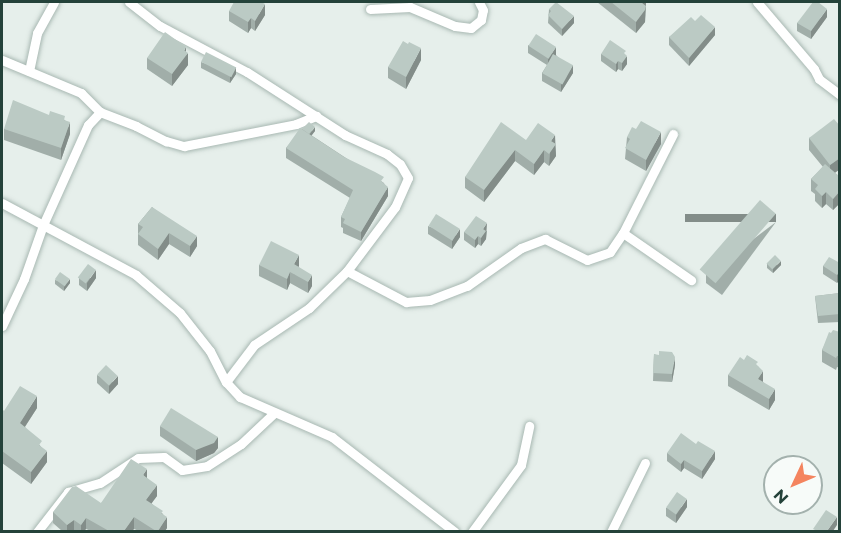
<!DOCTYPE html>
<style>
body{margin:0}
#map{position:relative;width:841px;height:533px;overflow:hidden;background:#e6efeb;font-family:Montserrat,sans-serif}
div>[style]{position:absolute}
.roads{filter:drop-shadow(0 0 2px #a8b8b2) drop-shadow(0 0 2px #a8b8b2)}
.minor>*{height:9px;margin:-4.5px;padding:0 4.5px;transform-origin:4.5px;border-radius:4.5px;background:#fff}
.wall>*{inset:0;background:#a1aea9}
.shaded-wall>*{inset:0;background:#838d89;transform-origin:0 0}
.building>*{inset:0;background:#bbcac4;transform-origin:0 0}
span{translate:-50% -50%;white-space:nowrap;text-align:center;line-height:1.15;-webkit-text-stroke:6px #f7fbf9;paint-order:stroke}
.frame{position:absolute;inset:0;border:3px solid #24423a;pointer-events:none}
.north{position:absolute;left:763px;top:455px;width:60px;height:60px;box-sizing:border-box;background:#f7fbf9;border:2px solid #a3b1ad;border-radius:50%;rotate:226deg;font-size:16px;font-weight:700;line-height:24px;text-align:center;color:#24423a}
.north::after{content:'';display:block;margin:auto;width:21px;height:27px;background:#f4845f;clip-path:polygon(50% 0,100% 100%,50% 72%,0 100%)}
</style>
<div id="map">
<div class="roads">
<div class="minor">
<div style="left:129px;top:2px;width:39px;rotate:38deg"></div>
<div style="left:160px;top:26px;width:98px;rotate:27.9deg"></div>
<div style="left:247px;top:72px;width:117px;rotate:32.7deg"></div>
<div style="left:345px;top:135px;width:46px;rotate:24.3deg"></div>
<div style="left:387px;top:154px;width:16px;rotate:38deg"></div>
<div style="left:400px;top:164px;width:16px;rotate:60deg"></div>
<div style="left:408px;top:178px;width:32px;rotate:114deg"></div>
<div style="left:395px;top:207px;width:80px;rotate:126.9deg"></div>
<div style="left:347px;top:271px;width:53px;rotate:135.8deg"></div>
<div style="left:309px;top:308px;width:66px;rotate:146.1deg"></div>
<div style="left:254px;top:345px;width:46px;rotate:127.1deg"></div>
<div style="left:757px;top:2px;width:88px;rotate:49.6deg"></div>
<div style="left:814px;top:69px;width:11px;rotate:63deg"></div>
<div style="left:819px;top:79px;width:26px;rotate:37deg"></div>
<div style="left:370px;top:9px;width:40px;rotate:-2.9deg"></div>
<div style="left:410px;top:7px;width:49px;rotate:22.9deg"></div>
<div style="left:455px;top:26px;width:16px;rotate:7deg"></div>
<div style="left:471px;top:28px;width:13px;rotate:-39deg"></div>
<div style="left:481px;top:20px;width:10px;rotate:-79deg"></div>
<div style="left:483px;top:10px;width:9px;rotate:-117deg"></div>
<div style="left:2px;top:60px;width:86px;rotate:22.7deg"></div>
<div style="left:81px;top:93px;width:27px;rotate:45deg"></div>
<div style="left:29px;top:71px;width:39px;rotate:-78deg"></div>
<div style="left:37px;top:33px;width:35px;rotate:-61deg"></div>
<div style="left:2px;top:203px;width:152px;rotate:28.2deg"></div>
<div style="left:136px;top:275px;width:58px;rotate:40.8deg"></div>
<div style="left:180px;top:313px;width:48px;rotate:51.7deg"></div>
<div style="left:210px;top:351px;width:35px;rotate:63deg"></div>
<div style="left:226px;top:382px;width:21px;rotate:47deg"></div>
<div style="left:240px;top:397px;width:100px;rotate:23.5deg"></div>
<div style="left:332px;top:437px;width:155px;rotate:37.7deg"></div>
<div style="left:623px;top:233px;width:111px;rotate:-63.2deg"></div>
<div style="left:347px;top:271px;width:67px;rotate:27.7deg"></div>
<div style="left:406px;top:302px;width:24px;rotate:-5deg"></div>
<div style="left:430px;top:300px;width:40px;rotate:-21deg"></div>
<div style="left:467px;top:286px;width:66px;rotate:-35.1deg"></div>
<div style="left:521px;top:248px;width:26px;rotate:-21deg"></div>
<div style="left:545px;top:239px;width:47px;rotate:26.6deg"></div>
<div style="left:587px;top:260px;width:24px;rotate:-19deg"></div>
<div style="left:610px;top:252px;width:23px;rotate:-56deg"></div>
<div style="left:623px;top:233px;width:83px;rotate:34.7deg"></div>
<div style="left:2px;top:326px;width:52px;rotate:-64.9deg"></div>
<div style="left:24px;top:279px;width:57px;rotate:-70.6deg"></div>
<div style="left:43px;top:225px;width:110px;rotate:-65.8deg"></div>
<div style="left:88px;top:125px;width:18px;rotate:-47deg"></div>
<div style="left:100px;top:112px;width:39px;rotate:21deg"></div>
<div style="left:136px;top:126px;width:34px;rotate:27deg"></div>
<div style="left:166px;top:141px;width:19px;rotate:16deg"></div>
<div style="left:184px;top:146px;width:114px;rotate:-11.1deg"></div>
<div style="left:296px;top:124px;width:22px;rotate:-22deg"></div>
<div style="left:37px;top:532px;width:51px;rotate:-52.2deg"></div>
<div style="left:68px;top:492px;width:33px;rotate:-16deg"></div>
<div style="left:100px;top:483px;width:45px;rotate:-33.3deg"></div>
<div style="left:138px;top:458px;width:26px;rotate:-2deg"></div>
<div style="left:164px;top:457px;width:22px;rotate:36deg"></div>
<div style="left:182px;top:470px;width:25px;rotate:-9deg"></div>
<div style="left:207px;top:466px;width:40px;rotate:-32.9deg"></div>
<div style="left:241px;top:444px;width:44px;rotate:-43.2deg"></div>
<div style="left:472px;top:532px;width:83px;rotate:-53.8deg"></div>
<div style="left:521px;top:465px;width:40px;rotate:-78deg"></div>
<div style="left:611px;top:532px;width:77px;rotate:-63.8deg"></div>
</div>
</div>
<div class="wall">
<div style="clip-path:polygon(597px 2px,646px 2px,645px 22px,636px 33px)"></div>
<div style="clip-path:polygon(549px 9px,574px 23px,562px 36px,548px 23px)"></div>
<div style="clip-path:polygon(229px 11px,265px 15px,255px 31px,251px 28px,248px 33px,229px 21px)"></div>
<div style="clip-path:polygon(827px 17px,811px 39px,797px 31px,797px 23px)"></div>
<div style="clip-path:polygon(695px 21px,715px 35px,689px 66px,669px 45px,669px 37px)"></div>
<div style="clip-path:polygon(528px 45px,556px 55px,573px 73px,561px 92px,542px 81px,542px 73px,547px 65px,528px 53px)"></div>
<div style="clip-path:polygon(186px 52px,188px 65px,172px 86px,147px 69px,147px 58px)"></div>
<div style="clip-path:polygon(601px 54px,626px 55px,627px 64px,622px 71px,618px 69px,616px 72px,601px 61px)"></div>
<div style="clip-path:polygon(421px 60px,406px 89px,388px 78px,388px 67px)"></div>
<div style="clip-path:polygon(201px 62px,236px 74px,230px 83px,201px 68px)"></div>
<div style="clip-path:polygon(49px 115px,65px 120px,70px 134px,61px 160px,4px 140px,4px 129px)"></div>
<div style="clip-path:polygon(840px 126px,840px 169px,835px 173px,840px 177px,840px 203px,833px 210px,826px 204px,822px 208px,815px 201px,815px 194px,811px 191px,811px 179px,823px 167px,809px 150px,809px 138px)"></div>
<div style="clip-path:polygon(302px 129px,315px 131px,311px 135px,384px 183px,388px 196px,361px 241px,343px 233px,343px 228px,341px 227px,341px 217px,350px 198px,286px 158px,286px 148px)"></div>
<div style="clip-path:polygon(627px 137px,661px 144px,646px 171px,625px 159px)"></div>
<div style="clip-path:polygon(526px 140px,555px 144px,556px 156px,549px 166px,544px 162px,534px 175px,515px 161px,484px 202px,465px 188px,465px 177px)"></div>
<div style="clip-path:polygon(152px 207px,197px 246px,190px 257px,169px 244px,158px 260px,138px 245px,138px 224px)"></div>
<div style="clip-path:polygon(776px 222px,722px 295px,706px 283px,706px 275px)"></div>
<div style="clip-path:polygon(428px 226px,460px 237px,452px 249px,428px 234px)"></div>
<div style="clip-path:polygon(487px 231px,486px 239px,481px 246px,478px 244px,475px 248px,464px 240px,464px 232px)"></div>
<div style="clip-path:polygon(840px 263px,840px 279px,837px 283px,823px 274px,823px 266px)"></div>
<div style="clip-path:polygon(767px 264px,781px 265px,773px 273px,767px 268px)"></div>
<div style="clip-path:polygon(259px 265px,299px 266px,298px 267px,312px 286px,308px 293px,290px 283px,287px 290px,259px 276px)"></div>
<div style="clip-path:polygon(79px 278px,96px 278px,87px 291px,79px 285px)"></div>
<div style="clip-path:polygon(55px 280px,70px 283px,64px 291px,55px 284px)"></div>
<div style="clip-path:polygon(840px 293px,840px 322px,818px 323px,815px 296px)"></div>
<div style="clip-path:polygon(840px 332px,840px 368px,837px 367px,836px 370px,822px 362px,822px 350px,831px 333px)"></div>
<div style="clip-path:polygon(654px 354px,675px 365px,672px 382px,653px 381px)"></div>
<div style="clip-path:polygon(758px 366px,763px 382px,775px 400px,769px 410px,728px 386px,728px 375px)"></div>
<div style="clip-path:polygon(97px 375px,118px 384px,109px 394px,97px 383px)"></div>
<div style="clip-path:polygon(37px 408px,25px 427px,42px 448px,47px 462px,31px 484px,2px 463px,2px 410px,4px 411px)"></div>
<div style="clip-path:polygon(160px 426px,218px 448px,214px 453px,196px 461px,160px 436px)"></div>
<div style="clip-path:polygon(667px 453px,715px 459px,702px 479px,684px 468px,681px 472px,667px 461px)"></div>
<div style="clip-path:polygon(147px 478px,157px 496px,151px 503px,163px 514px,167px 528px,165px 531px,139px 531px,134px 529px,132px 531px,91px 531px,86px 529px,84px 531px,62px 531px,53px 523px,53px 512px,101px 503px)"></div>
<div style="clip-path:polygon(687px 507px,676px 523px,666px 516px,666px 508px)"></div>
</div>
<div class="shaded-wall">
<div style="clip-path:polygon(643px 2px,646px 2px,645px 22px,636px 33px,636px 22px)"></div>
<div style="clip-path:polygon(265px 4px,265px 15px,255px 31px,255px 21px)"></div>
<div style="clip-path:polygon(827px 9px,827px 17px,811px 39px,811px 31px)"></div>
<div style="clip-path:polygon(574px 16px,574px 23px,562px 36px,562px 29px)"></div>
<div style="clip-path:polygon(251px 18px,251px 28px,248px 33px,248px 22px)"></div>
<div style="clip-path:polygon(715px 27px,715px 35px,689px 66px,689px 58px)"></div>
<div style="clip-path:polygon(186px 47px,186px 55px,188px 53px,188px 65px,172px 86px,172px 74px)"></div>
<div style="clip-path:polygon(556px 47px,556px 55px,548px 67px,548px 59px)"></div>
<div style="clip-path:polygon(421px 48px,421px 60px,406px 89px,406px 77px)"></div>
<div style="clip-path:polygon(627px 56px,627px 64px,622px 71px,622px 63px)"></div>
<div style="clip-path:polygon(618px 61px,618px 69px,616px 72px,616px 64px)"></div>
<div style="clip-path:polygon(573px 65px,573px 73px,561px 92px,561px 85px)"></div>
<div style="clip-path:polygon(236px 67px,236px 74px,230px 83px,230px 76px)"></div>
<div style="clip-path:polygon(70px 122px,70px 134px,61px 160px,61px 148px)"></div>
<div style="clip-path:polygon(315px 127px,315px 131px,309px 139px,309px 135px)"></div>
<div style="clip-path:polygon(661px 132px,661px 144px,646px 171px,646px 160px)"></div>
<div style="clip-path:polygon(555px 135px,556px 156px,549px 166px,551px 141px)"></div>
<div style="clip-path:polygon(515px 150px,515px 161px,484px 202px,484px 190px)"></div>
<div style="clip-path:polygon(544px 150px,544px 162px,534px 175px,534px 164px)"></div>
<div style="clip-path:polygon(840px 158px,840px 169px,830px 176px,830px 165px)"></div>
<div style="clip-path:polygon(388px 187px,388px 196px,361px 241px,361px 232px)"></div>
<div style="clip-path:polygon(840px 191px,840px 203px,833px 210px,833px 199px)"></div>
<div style="clip-path:polygon(826px 192px,826px 204px,822px 208px,822px 196px)"></div>
<div style="left:776px;top:214px;width:8px;height:91px;rotate:90deg"></div>
<div style="clip-path:polygon(487px 223px,486px 239px,481px 246px,481px 238px,483px 229px)"></div>
<div style="clip-path:polygon(460px 229px,460px 237px,452px 249px,452px 241px)"></div>
<div style="clip-path:polygon(169px 233px,169px 244px,158px 260px,158px 249px)"></div>
<div style="clip-path:polygon(197px 236px,197px 246px,190px 257px,190px 246px)"></div>
<div style="clip-path:polygon(478px 236px,478px 244px,475px 248px,475px 240px)"></div>
<div style="clip-path:polygon(299px 255px,299px 266px,294px 275px,294px 264px)"></div>
<div style="clip-path:polygon(781px 261px,781px 265px,773px 273px,773px 269px)"></div>
<div style="clip-path:polygon(96px 270px,96px 278px,87px 291px,87px 283px)"></div>
<div style="clip-path:polygon(840px 271px,840px 279px,837px 283px,837px 275px)"></div>
<div style="clip-path:polygon(290px 272px,290px 283px,287px 290px,287px 279px)"></div>
<div style="clip-path:polygon(312px 275px,312px 286px,308px 293px,308px 282px)"></div>
<div style="clip-path:polygon(70px 279px,70px 283px,64px 291px,64px 287px)"></div>
<div style="clip-path:polygon(675px 357px,675px 365px,672px 382px,672px 374px)"></div>
<div style="clip-path:polygon(763px 371px,763px 382px,758px 379px)"></div>
<div style="clip-path:polygon(118px 376px,118px 384px,109px 394px,109px 386px)"></div>
<div style="clip-path:polygon(775px 389px,775px 400px,769px 410px,769px 399px)"></div>
<div style="clip-path:polygon(37px 396px,37px 408px,20px 434px,20px 423px)"></div>
<div style="clip-path:polygon(218px 437px,218px 448px,214px 453px,196px 461px,196px 450px)"></div>
<div style="clip-path:polygon(47px 451px,47px 462px,31px 484px,31px 472px)"></div>
<div style="clip-path:polygon(715px 451px,715px 459px,702px 479px,702px 471px)"></div>
<div style="clip-path:polygon(684px 460px,684px 468px,681px 472px,681px 464px)"></div>
<div style="clip-path:polygon(147px 469px,147px 480px,143px 475px)"></div>
<div style="clip-path:polygon(157px 485px,157px 496px,146px 511px,146px 500px)"></div>
<div style="clip-path:polygon(687px 499px,687px 507px,676px 523px,676px 515px)"></div>
<div style="clip-path:polygon(134px 517px,134px 529px,132px 531px,124px 531px)"></div>
<div style="clip-path:polygon(167px 517px,167px 528px,165px 531px,158px 531px)"></div>
<div style="clip-path:polygon(837px 517px,837px 525px,833px 531px,827px 531px)"></div>
<div style="clip-path:polygon(86px 518px,86px 529px,84px 531px,81px 531px,81px 525px)"></div>
<div style="clip-path:polygon(74px 520px,74px 531px,67px 531px,67px 525px)"></div>
</div>
<div class="building">
<div style="clip-path:polygon(234px 2px,261px 2px,265px 4px,255px 21px,251px 18px,248px 22px,229px 11px)"></div>
<div style="clip-path:polygon(556px 2px,574px 16px,562px 29px,548px 15px,551px 11px,549px 9px)"></div>
<div style="clip-path:polygon(611px 2px,643px 2px,642px 3px,646px 6px,645px 10px,636px 22px)"></div>
<div style="clip-path:polygon(813px 2px,818px 2px,827px 9px,811px 31px,797px 23px)"></div>
<div style="clip-path:polygon(701px 15px,715px 27px,689px 58px,669px 37px,691px 17px,695px 21px)"></div>
<div style="clip-path:polygon(165px 32px,186px 47px,184px 50px,188px 53px,172px 74px,147px 58px)"></div>
<div style="left:536px;top:34px;width:24px;height:14px;rotate:33deg"></div>
<div style="clip-path:polygon(610px 40px,626px 51px,624px 53px,627px 56px,622px 63px,618px 61px,616px 64px,601px 54px)"></div>
<div style="clip-path:polygon(403px 41px,408px 44px,409px 42px,421px 48px,406px 77px,388px 67px)"></div>
<div style="left:206px;top:52px;width:34px;height:11px;rotate:27deg"></div>
<div style="left:553px;top:54px;width:23px;height:22px;rotate:29deg"></div>
<div style="clip-path:polygon(13px 100px,49px 115px,50px 111px,65px 116px,64px 120px,70px 122px,61px 148px,4px 129px)"></div>
<div style="clip-path:polygon(834px 119px,840px 126px,840px 158px,830px 165px,809px 138px)"></div>
<div style="clip-path:polygon(641px 121px,661px 132px,646px 160px,625px 148px,630px 139px,627px 137px,632px 127px,636px 129px)"></div>
<div style="clip-path:polygon(309px 122px,315px 127px,309px 134px,302px 129px)"></div>
<div style="clip-path:polygon(501px 122px,526px 140px,538px 123px,555px 135px,551px 141px,556px 144px,549px 154px,544px 150px,534px 164px,515px 150px,484px 190px,465px 177px)"></div>
<div style="clip-path:polygon(300px 128px,344px 157px,375px 172px,384px 177px,381px 181px,388px 187px,361px 232px,343px 223px,345px 219px,341px 217px,353px 190px,286px 148px)"></div>
<div style="clip-path:polygon(825px 164px,840px 177px,840px 191px,833px 199px,826px 192px,822px 196px,815px 189px,818px 185px,811px 179px)"></div>
<div style="left:760px;top:200px;width:21px;height:92px;rotate:41deg"></div>
<div style="clip-path:polygon(152px 207px,197px 236px,190px 246px,169px 233px,158px 249px,138px 234px,143px 227px,138px 224px)"></div>
<div style="left:436px;top:214px;width:28px;height:14px;rotate:32deg"></div>
<div style="clip-path:polygon(476px 216px,487px 223px,483px 229px,486px 231px,481px 238px,478px 236px,475px 240px,464px 232px)"></div>
<div style="clip-path:polygon(271px 241px,299px 255px,294px 264px,312px 275px,308px 282px,290px 272px,287px 279px,259px 265px)"></div>
<div style="left:775px;top:255px;width:8px;height:12px;rotate:45deg"></div>
<div style="clip-path:polygon(829px 257px,840px 263px,840px 271px,837px 275px,823px 266px)"></div>
<div style="left:88px;top:264px;width:10px;height:17px;rotate:37deg"></div>
<div style="left:60px;top:272px;width:12px;height:9px;rotate:35deg"></div>
<div style="clip-path:polygon(840px 293px,840px 314px,818px 316px,815px 296px)"></div>
<div style="clip-path:polygon(833px 330px,840px 332px,840px 356px,837px 356px,836px 358px,822px 350px,829px 332px,831px 333px)"></div>
<div style="clip-path:polygon(659px 351px,672px 352px,675px 357px,672px 374px,653px 373px,654px 354px,659px 355px)"></div>
<div style="clip-path:polygon(747px 355px,758px 362px,756px 364px,763px 371px,758px 379px,775px 389px,769px 399px,728px 375px,740px 357px,744px 360px)"></div>
<div style="left:106px;top:365px;width:16px;height:13px;rotate:43deg"></div>
<div style="clip-path:polygon(20px 386px,37px 396px,20px 423px,42px 441px,39px 445px,47px 451px,31px 472px,2px 451px,2px 410px,4px 411px)"></div>
<div style="clip-path:polygon(171px 408px,218px 437px,214px 443px,196px 450px,160px 426px)"></div>
<div style="clip-path:polygon(681px 433px,696px 444px,698px 441px,715px 451px,702px 471px,684px 460px,681px 464px,667px 453px)"></div>
<div style="clip-path:polygon(131px 459px,147px 469px,143px 475px,157px 485px,146px 500px,163px 511px,161px 513px,167px 517px,158px 531px,156px 531px,134px 517px,124px 531px,109px 531px,86px 518px,81px 525px,74px 520px,67px 525px,53px 512px,72px 487px,76px 486px,101px 503px)"></div>
<div style="left:677px;top:492px;width:12px;height:19px;rotate:35deg"></div>
<div style="clip-path:polygon(826px 510px,837px 517px,827px 531px,817px 531px,813px 529px)"></div>
</div>
<div class="frame"></div>
<div class="north">N</div>
</div>
